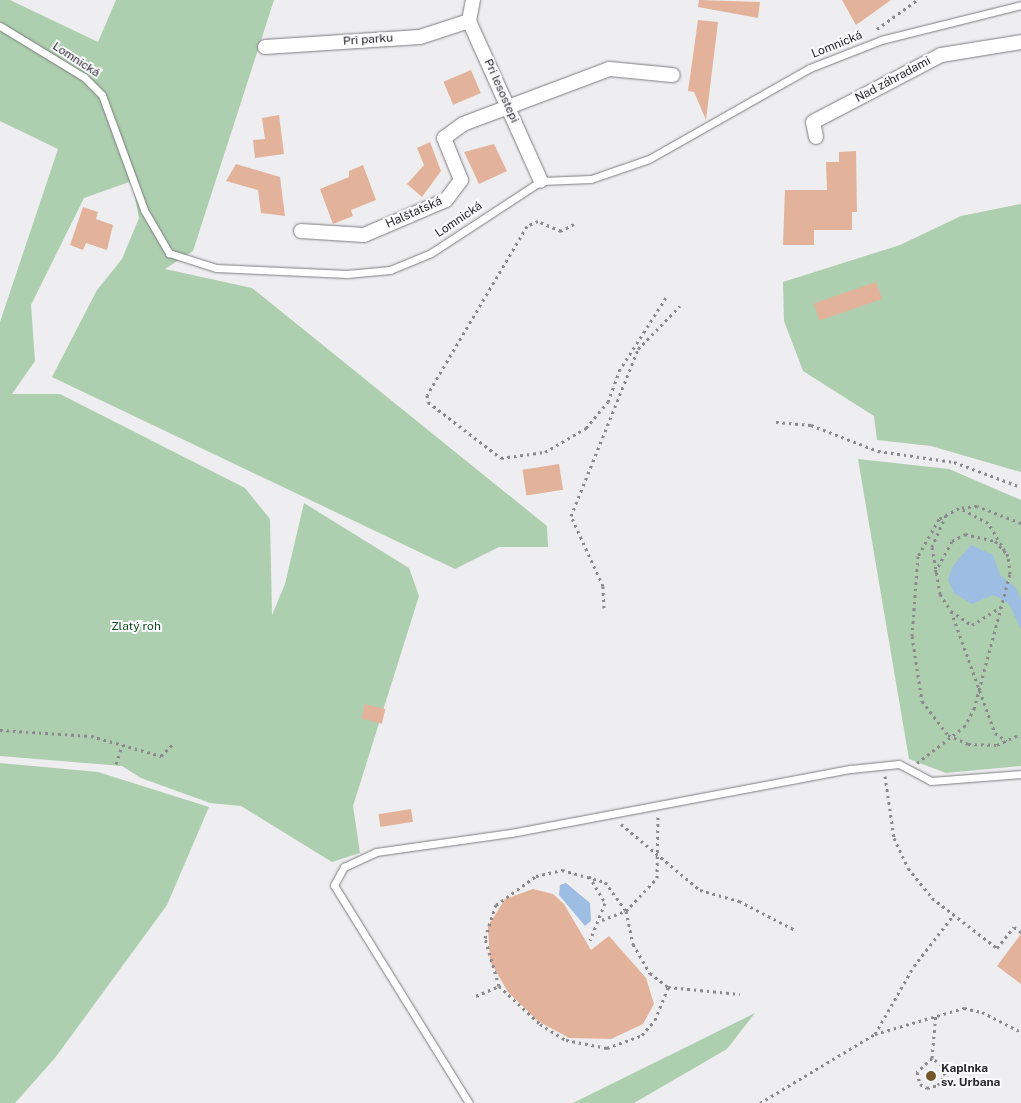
<!DOCTYPE html>
<meta charset="utf-8">
<style>
body{margin:0}
#map{position:relative;width:1021px;height:1103px;overflow:hidden;background:#eeedf0;font-family:"Public Sans",sans-serif}
div>[style]{position:absolute}
.green>*{inset:0;background:#adcfaf}
.water>*{inset:0;background:#9dbde3}
.building>*{inset:0;background:#e2b39a;transform-origin:0 0}
.path>*{height:3px;margin-top:-1.5px;transform-origin:0;background:repeating-linear-gradient(90deg,#8a898c 0 2.5px,transparent 0 6.5px)}
.roads{filter:drop-shadow(0 0 1px #7d7c7f) drop-shadow(0 0 1px #7d7c7f)}
.service>*{height:7px;margin:-3.5px;padding:0 3.5px;transform-origin:3.5px;border-radius:3.5px;background:#fff}
.minor>*{height:14px;margin:-7px;padding:0 7px;transform-origin:7px;border-radius:7px;background:#fff}
.dots>*{width:14px;height:14px;translate:-50% -50%;box-sizing:border-box;border:2px solid #fbfafe;border-radius:50%}
span{translate:-50% -50%;white-space:nowrap;text-align:center;line-height:1.15;-webkit-text-stroke:4px #fbfafe;paint-order:stroke}
.street-label{font-size:12px;color:#2a292b}
.park-label{font-size:12px;color:#124b1e}
.poi-label{font-size:12px;color:#2a292b;font-weight:700}
.left{translate:0 -50%;text-align:left}
</style>
<div id="map">
<div class="green">
<div style="clip-path:polygon(0 0,10px 0,98px 42px,116px 0,274px 0,193px 251px,165px 269px,252px 288px,547px 526px,548px 547px,499px 547px,455px 569px,52px 377px,97px 290px,122px 259px,139px 218px,132px 181px,84px 198px,31px 305px,35px 361px,12px 394px,60px 394px,245px 488px,270px 519px,272px 615px,285px 584px,304px 503px,409px 568px,419px 596px,353px 806px,360px 853px,332px 862px,241px 806px,210px 803px,141px 778px,122px 766px,0 756px,0 322px,58px 149px,0 121px)"></div>
<div style="clip-path:polygon(1021px 204px,1021px 472px,931px 446px,877px 440px,874px 416px,803px 371px,784px 321px,783px 282px,900px 245px,961px 216px)"></div>
<div style="clip-path:polygon(858px 459px,949px 469px,1021px 500px,1021px 766px,946px 773px,909px 759px)"></div>
<div style="clip-path:polygon(0 763px,98px 772px,209px 807px,167px 905px,55px 1058px,15px 1103px,0 1103px)"></div>
<div style="clip-path:polygon(755px 1013px,727px 1049px,634px 1103px,573px 1103px)"></div>
</div>
<div class="water">
<div style="clip-path:polygon(971px 545px,993px 555px,1000px 575px,1016px 588px,1021px 600px,1021px 629px,1009px 604px,1000px 598px,993px 595px,972px 604px,954px 593px,948px 580px,952px 567px)"></div>
<div style="clip-path:polygon(566px 883px,590px 903px,591px 921px,585px 926px,559px 895px,560px 885px)"></div>
</div>
<div class="building">
<div style="clip-path:polygon(699px 0,760px 2px,758px 18px,698px 7px)"></div>
<div style="clip-path:polygon(842px 0,891px 0,856px 25px)"></div>
<div style="clip-path:polygon(698px 20px,718px 22px,706px 120px,694px 92px,688px 91px)"></div>
<div style="left:471px;top:70px;width:25px;height:30px;rotate:67deg"></div>
<div style="clip-path:polygon(279px 115px,284px 154px,255px 158px,253px 140px,265px 139px,262px 118px)"></div>
<div style="clip-path:polygon(430px 142px,441px 171px,422px 197px,407px 184px,424px 165px,417px 148px)"></div>
<div style="clip-path:polygon(494px 144px,507px 171px,479px 184px,464px 152px)"></div>
<div style="clip-path:polygon(856px 151px,857px 212px,852px 212px,852px 230px,814px 230px,814px 245px,783px 245px,785px 190px,827px 190px,826px 162px,839px 162px,839px 152px)"></div>
<div style="clip-path:polygon(236px 164px,280px 177px,285px 216px,261px 213px,258px 190px,226px 181px)"></div>
<div style="clip-path:polygon(363px 165px,376px 200px,351px 210px,353px 216px,333px 224px,320px 189px,349px 177px,349px 171px)"></div>
<div style="clip-path:polygon(83px 207px,98px 212px,96px 219px,113px 225px,107px 250px,86px 243px,83px 250px,70px 245px)"></div>
<div style="left:876px;top:282px;width:18px;height:66px;rotate:71deg"></div>
<div style="left:559px;top:464px;width:26px;height:37px;rotate:81deg"></div>
<div style="left:365px;top:704px;width:21px;height:15px;rotate:14deg"></div>
<div style="left:411px;top:809px;width:13px;height:33px;rotate:81deg"></div>
<div style="clip-path:polygon(533px 889px,553px 894px,564px 904px,591px 950px,609px 936px,646px 978px,654px 1004px,643px 1024px,611px 1039px,569px 1038px,538px 1021px,508px 992px,490px 961px,488px 926px,505px 899px)"></div>
<div style="clip-path:polygon(1021px 934px,1021px 984px,997px 966px)"></div>
</div>
<div class="path">
<div style="left:877px;top:29px;width:49px;rotate:-35.9deg"></div>
<div style="left:574px;top:224px;width:15px;rotate:152deg"></div>
<div style="left:561px;top:231px;width:25px;rotate:-157deg"></div>
<div style="left:538px;top:221px;width:12px;rotate:156deg"></div>
<div style="left:527px;top:226px;width:196px;rotate:120.6deg"></div>
<div style="left:427px;top:395px;width:7px;rotate:82deg"></div>
<div style="left:428px;top:402px;width:92px;rotate:37.5deg"></div>
<div style="left:501px;top:458px;width:44px;rotate:-7.8deg"></div>
<div style="left:545px;top:452px;width:48px;rotate:-30.3deg"></div>
<div style="left:586px;top:428px;width:34px;rotate:-50deg"></div>
<div style="left:608px;top:402px;width:33px;rotate:-70deg"></div>
<div style="left:619px;top:371px;width:89px;rotate:-57.4deg"></div>
<div style="left:776px;top:422px;width:35px;rotate:5deg"></div>
<div style="left:811px;top:425px;width:72px;rotate:21.2deg"></div>
<div style="left:878px;top:451px;width:77px;rotate:8.2deg"></div>
<div style="left:954px;top:462px;width:72px;rotate:20.5deg"></div>
<div style="left:946px;top:515px;width:35px;rotate:114deg"></div>
<div style="left:932px;top:547px;width:48px;rotate:80.3deg"></div>
<div style="left:940px;top:594px;width:20px;rotate:57deg"></div>
<div style="left:951px;top:611px;width:25px;rotate:34deg"></div>
<div style="left:972px;top:625px;width:38px;rotate:-32deg"></div>
<div style="left:1021px;top:523px;width:47px;rotate:-158.9deg"></div>
<div style="left:977px;top:506px;width:18px;rotate:174deg"></div>
<div style="left:959px;top:508px;width:23px;rotate:151deg"></div>
<div style="left:939px;top:519px;width:43px;rotate:119.6deg"></div>
<div style="left:918px;top:556px;width:80px;rotate:94.3deg"></div>
<div style="left:912px;top:636px;width:66px;rotate:81.3deg"></div>
<div style="left:922px;top:701px;width:43px;rotate:52.6deg"></div>
<div style="left:948px;top:735px;width:22px;rotate:24deg"></div>
<div style="left:968px;top:744px;width:29px;rotate:2deg"></div>
<div style="left:997px;top:745px;width:26px;rotate:-25deg"></div>
<div style="left:935px;top:572px;width:35px;rotate:-61deg"></div>
<div style="left:952px;top:541px;width:15px;rotate:-28deg"></div>
<div style="left:965px;top:534px;width:31px;rotate:13deg"></div>
<div style="left:995px;top:541px;width:16px;rotate:47deg"></div>
<div style="left:604px;top:608px;width:22px;rotate:-93deg"></div>
<div style="left:603px;top:586px;width:77px;rotate:-114.6deg"></div>
<div style="left:571px;top:516px;width:180px;rotate:-68.1deg"></div>
<div style="left:638px;top:349px;width:60px;rotate:-45.7deg"></div>
<div style="left:951px;top:611px;width:130px;rotate:70.2deg"></div>
<div style="left:995px;top:733px;width:14px;rotate:34deg"></div>
<div style="left:0;top:730px;width:91px;rotate:3.8deg"></div>
<div style="left:91px;top:736px;width:73px;rotate:15.9deg"></div>
<div style="left:161px;top:756px;width:18px;rotate:-45deg"></div>
<div style="left:917px;top:763px;width:59px;rotate:-37.5deg"></div>
<div style="left:964px;top:727px;width:21px;rotate:-61deg"></div>
<div style="left:974px;top:709px;width:140px;rotate:-75.1deg"></div>
<div style="left:1010px;top:574px;width:18px;rotate:-96deg"></div>
<div style="left:1008px;top:556px;width:39px;rotate:-121deg"></div>
<div style="left:988px;top:523px;width:32px;rotate:-152deg"></div>
<div style="left:116px;top:764px;width:20px;rotate:-72deg"></div>
<div style="left:885px;top:776px;width:63px;rotate:81.7deg"></div>
<div style="left:894px;top:838px;width:33px;rotate:65deg"></div>
<div style="left:908px;top:868px;width:38px;rotate:51deg"></div>
<div style="left:932px;top:898px;width:82px;rotate:37.6deg"></div>
<div style="left:997px;top:948px;width:27px;rotate:-51deg"></div>
<div style="left:1014px;top:927px;width:9px;rotate:36deg"></div>
<div style="left:621px;top:824px;width:103px;rotate:39.9deg"></div>
<div style="left:700px;top:890px;width:41px;rotate:15.8deg"></div>
<div style="left:739px;top:901px;width:65px;rotate:27.3deg"></div>
<div style="left:589px;top:876px;width:31px;rotate:59deg"></div>
<div style="left:605px;top:903px;width:40px;rotate:112deg"></div>
<div style="left:602px;top:920px;width:26px;rotate:-21deg"></div>
<div style="left:626px;top:911px;width:45px;rotate:-46.8deg"></div>
<div style="left:657px;top:878px;width:63px;rotate:-89.1deg"></div>
<div style="left:499px;top:986px;width:56px;rotate:42.8deg"></div>
<div style="left:540px;top:1024px;width:31px;rotate:32deg"></div>
<div style="left:566px;top:1040px;width:42px;rotate:11deg"></div>
<div style="left:607px;top:1048px;width:37px;rotate:-20deg"></div>
<div style="left:642px;top:1035px;width:20px;rotate:-49deg"></div>
<div style="left:655px;top:1020px;width:35px;rotate:-68deg"></div>
<div style="left:476px;top:996px;width:25px;rotate:-23deg"></div>
<div style="left:499px;top:986px;width:50px;rotate:-106.3deg"></div>
<div style="left:485px;top:938px;width:35px;rotate:-72deg"></div>
<div style="left:496px;top:905px;width:49px;rotate:-35.9deg"></div>
<div style="left:536px;top:876px;width:27px;rotate:-13deg"></div>
<div style="left:562px;top:870px;width:45px;rotate:15.6deg"></div>
<div style="left:605px;top:882px;width:36px;rotate:54deg"></div>
<div style="left:626px;top:911px;width:34px;rotate:78deg"></div>
<div style="left:633px;top:944px;width:34px;rotate:60deg"></div>
<div style="left:650px;top:973px;width:23px;rotate:38deg"></div>
<div style="left:668px;top:987px;width:72px;rotate:5.6deg"></div>
<div style="left:875px;top:1034px;width:93px;rotate:-16.3deg"></div>
<div style="left:964px;top:1008px;width:18px;rotate:13deg"></div>
<div style="left:982px;top:1012px;width:44px;rotate:27.1deg"></div>
<div style="left:932px;top:1058px;width:21px;rotate:137deg"></div>
<div style="left:917px;top:1072px;width:12px;rotate:76deg"></div>
<div style="left:920px;top:1084px;width:8px;rotate:30deg"></div>
<div style="left:927px;top:1088px;width:11px;rotate:-15deg"></div>
<div style="left:938px;top:1085px;width:12px;rotate:-55deg"></div>
<div style="left:945px;top:1075px;width:10px;rotate:-107deg"></div>
<div style="left:942px;top:1065px;width:12px;rotate:-145deg"></div>
<div style="left:932px;top:1058px;width:45px;rotate:-84.9deg"></div>
<div style="left:760px;top:1103px;width:134px;rotate:-31deg"></div>
<div style="left:875px;top:1034px;width:78px;rotate:-60.2deg"></div>
<div style="left:914px;top:966px;width:62px;rotate:-52.2deg"></div>
</div>
<div class="roads">
<div class="service">
<div style="left:0;top:26px;width:98px;rotate:31.3deg"></div>
<div style="left:84px;top:77px;width:25px;rotate:45deg"></div>
<div style="left:102px;top:95px;width:122px;rotate:69.9deg"></div>
<div style="left:144px;top:210px;width:50px;rotate:59.8deg"></div>
<div style="left:169px;top:253px;width:49px;rotate:17.7deg"></div>
<div style="left:216px;top:268px;width:131px;rotate:2.6deg"></div>
<div style="left:347px;top:274px;width:43px;rotate:-5.3deg"></div>
<div style="left:390px;top:270px;width:44px;rotate:-22.5deg"></div>
<div style="left:431px;top:253px;width:131px;rotate:-33.2deg"></div>
<div style="left:541px;top:181px;width:50px;rotate:-2.3deg"></div>
<div style="left:591px;top:179px;width:61px;rotate:-19deg"></div>
<div style="left:649px;top:159px;width:185px;rotate:-29.5deg"></div>
<div style="left:810px;top:68px;width:76px;rotate:-21.5deg"></div>
<div style="left:881px;top:40px;width:144px;rotate:-14deg"></div>
<div style="left:469px;top:1103px;width:256px;rotate:-121.8deg"></div>
<div style="left:334px;top:885px;width:21px;rotate:-61deg"></div>
<div style="left:344px;top:867px;width:35px;rotate:-25deg"></div>
<div style="left:376px;top:852px;width:136px;rotate:-8deg"></div>
<div style="left:511px;top:833px;width:346px;rotate:-10.7deg"></div>
<div style="left:851px;top:769px;width:48px;rotate:-5.9deg"></div>
<div style="left:899px;top:764px;width:36px;rotate:28deg"></div>
<div style="left:931px;top:781px;width:90px;rotate:-4.4deg"></div>
</div>
<div class="minor">
<div style="left:473px;top:0;width:21px;rotate:101deg"></div>
<div style="left:469px;top:21px;width:175px;rotate:65.8deg"></div>
<div style="left:265px;top:47px;width:155px;rotate:-3.7deg"></div>
<div style="left:420px;top:37px;width:52px;rotate:-18.1deg"></div>
<div style="left:816px;top:137px;width:15px;rotate:-101deg"></div>
<div style="left:813px;top:122px;width:144px;rotate:-27.6deg"></div>
<div style="left:941px;top:55px;width:81px;rotate:-9.2deg"></div>
<div style="left:301px;top:231px;width:63px;rotate:3.6deg"></div>
<div style="left:364px;top:235px;width:89px;rotate:-23.1deg"></div>
<div style="left:446px;top:200px;width:25px;rotate:-53deg"></div>
<div style="left:461px;top:180px;width:45px;rotate:-112deg"></div>
<div style="left:444px;top:138px;width:24px;rotate:-36deg"></div>
<div style="left:463px;top:124px;width:156px;rotate:-20.6deg"></div>
<div style="left:609px;top:69px;width:64px;rotate:5.4deg"></div>
</div>
</div>
<div class="dots">
<div style="left:931px;top:1076px;background:#75562b"></div>
</div>
<div class="street-label">
<span style="left:368px;top:40px;rotate:-4deg">Pri parku</span>
<span style="left:837px;top:45px;rotate:-22deg">Lomnická</span>
<span style="left:76px;top:60px;rotate:33deg">Lomnická</span>
<span style="left:893px;top:80px;rotate:-28deg">Nad záhradami</span>
<span style="left:501px;top:91px;rotate:66deg">Pri lesostepi</span>
<span style="left:414px;top:213px;rotate:-24deg">Halštatská</span>
<span style="left:459px;top:220px;rotate:-34deg">Lomnická</span>
</div>
<div class="park-label">
<span style="left:136px;top:627px">Zlatý roh</span>
</div>
<div class="poi-label">
<span class="left" style="left:941px;top:1076px">Kaplnka<br>sv. Urbana</span>
</div>
</div>
